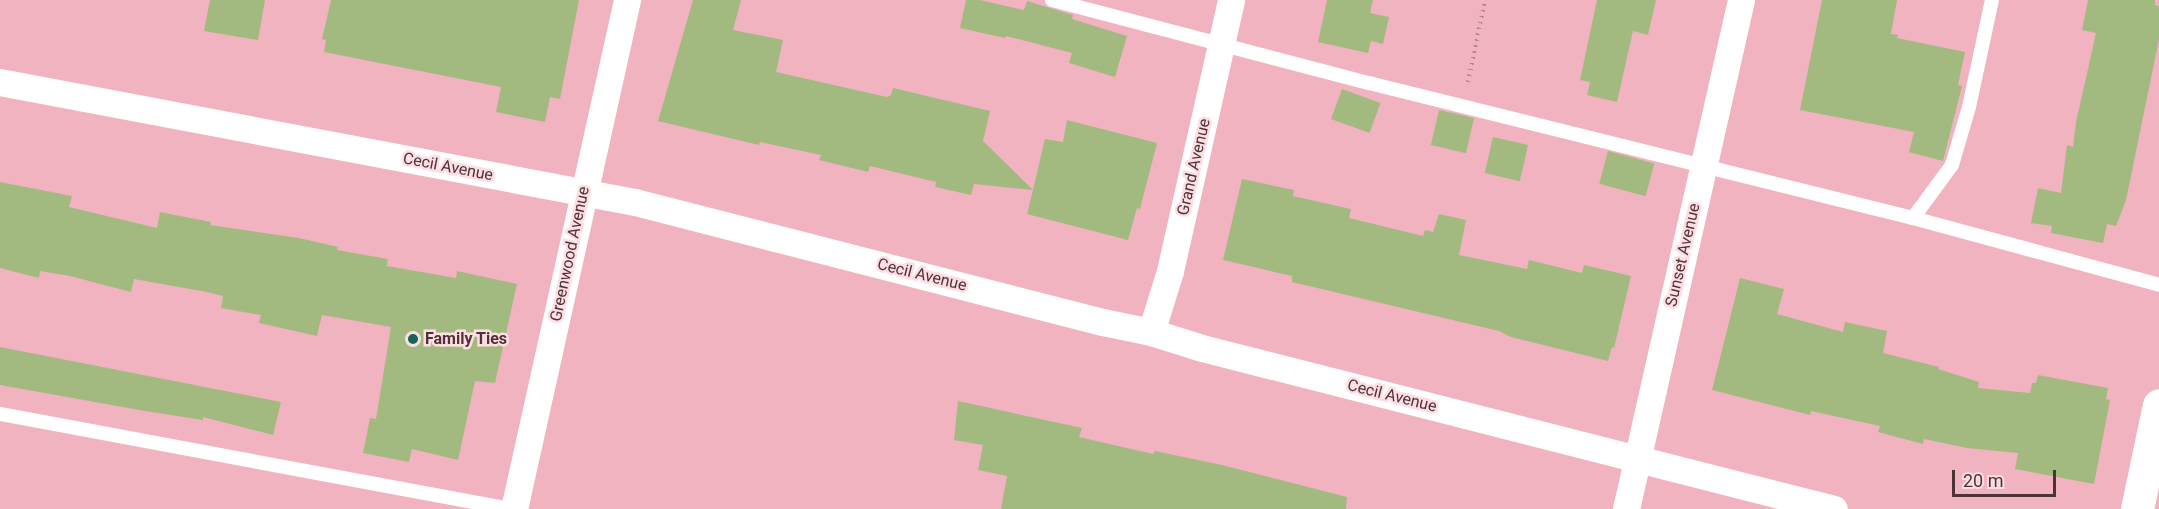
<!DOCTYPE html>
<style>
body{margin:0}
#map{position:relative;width:2159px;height:509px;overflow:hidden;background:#f1b3bf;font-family:Roboto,sans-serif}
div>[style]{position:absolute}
.building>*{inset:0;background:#a2ba80;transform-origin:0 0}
.path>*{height:4px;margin-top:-2px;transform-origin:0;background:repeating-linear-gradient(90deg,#b5848e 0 1.5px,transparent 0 6px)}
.service>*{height:14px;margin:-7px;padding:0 7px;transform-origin:7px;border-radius:7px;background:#fff}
.minor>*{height:27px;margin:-13.5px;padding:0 13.5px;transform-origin:13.5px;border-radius:13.5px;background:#fff}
.tertiary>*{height:33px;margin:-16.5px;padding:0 16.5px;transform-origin:16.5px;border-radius:16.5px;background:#fff}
.dots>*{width:16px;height:16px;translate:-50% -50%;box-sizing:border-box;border:3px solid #fedde3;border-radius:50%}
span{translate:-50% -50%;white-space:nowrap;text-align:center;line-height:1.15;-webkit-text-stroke:5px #fedde3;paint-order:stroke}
.street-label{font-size:16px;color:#4c3338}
.poi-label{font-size:16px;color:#4c3338;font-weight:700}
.left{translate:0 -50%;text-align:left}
.scale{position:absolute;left:1952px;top:470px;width:104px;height:27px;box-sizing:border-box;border:3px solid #4c3338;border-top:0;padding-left:8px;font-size:18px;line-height:21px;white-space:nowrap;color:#4c3338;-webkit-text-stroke:4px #fedde3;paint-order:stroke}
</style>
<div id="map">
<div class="building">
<div style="clip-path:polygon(210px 0,265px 0,258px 40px,204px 31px)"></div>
<div style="clip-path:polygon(331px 0,579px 0,560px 99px,550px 97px,545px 122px,496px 112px,501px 87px,324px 52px,326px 40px,322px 39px)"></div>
<div style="clip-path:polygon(693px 0,741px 0,733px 30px,783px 40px,776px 72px,887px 97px,891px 95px,893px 88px,990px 111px,983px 141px,1033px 190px,1045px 139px,1063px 142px,1067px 120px,1157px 143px,1140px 209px,1137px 208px,1128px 240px,1027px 214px,1033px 190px,974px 184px,971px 195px,935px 187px,936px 182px,870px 166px,868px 172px,819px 160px,821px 155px,760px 142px,759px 145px,658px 121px)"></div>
<div style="clip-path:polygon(966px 0,980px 0,1024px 10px,1027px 1px,1073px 15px,1072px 19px,1127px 36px,1115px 77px,1069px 63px,1072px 53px,1006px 36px,1005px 38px,960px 28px)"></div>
<div style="clip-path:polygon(1327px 0,1373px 0,1370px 13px,1389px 17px,1383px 44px,1371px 41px,1368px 53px,1318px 42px)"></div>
<div style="clip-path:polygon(1597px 0,1656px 0,1648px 35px,1633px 31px,1617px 102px,1587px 95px,1590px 82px,1580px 80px)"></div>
<div style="clip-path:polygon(1822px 0,1897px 0,1891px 34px,1898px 35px,1897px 38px,1965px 52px,1958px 85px,1962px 86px,1943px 161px,1909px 152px,1914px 132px,1800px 110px)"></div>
<div style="clip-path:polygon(2088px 0,2155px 0,2155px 5px,2159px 6px,2159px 39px,2126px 200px,2116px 226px,2107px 224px,2103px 243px,2051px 233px,2052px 226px,2031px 223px,2038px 188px,2061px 193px,2067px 145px,2073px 147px,2076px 122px,2096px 33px,2082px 30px)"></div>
<div style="left:1342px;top:89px;width:41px;height:32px;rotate:20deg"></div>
<div style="left:1439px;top:110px;width:36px;height:36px;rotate:13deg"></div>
<div style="left:1493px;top:137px;width:36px;height:37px;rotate:13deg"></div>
<div style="left:1608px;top:151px;width:48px;height:34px;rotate:15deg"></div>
<div style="clip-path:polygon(1242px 179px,1294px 190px,1293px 196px,1351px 209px,1349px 218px,1423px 236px,1425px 230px,1433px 232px,1439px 214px,1466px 220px,1459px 255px,1527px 269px,1529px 260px,1582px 273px,1584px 265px,1631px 276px,1614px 348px,1612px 347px,1608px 361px,1511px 337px,1499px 331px,1292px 282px,1292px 276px,1223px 260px)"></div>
<div style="clip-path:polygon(0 182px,72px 196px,69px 207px,157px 228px,160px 212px,211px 222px,210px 225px,299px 238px,338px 247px,337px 250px,388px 259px,387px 266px,456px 278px,457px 271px,517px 284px,495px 383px,475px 381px,458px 460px,412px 449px,409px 462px,363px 453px,370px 418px,376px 419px,391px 327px,322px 315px,317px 336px,259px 323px,261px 315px,221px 308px,223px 296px,207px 292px,134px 279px,131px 292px,70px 276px,40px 271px,39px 278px,0 268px)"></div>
<div style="clip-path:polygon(1740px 278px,1784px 289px,1777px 314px,1843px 332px,1845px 322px,1887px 331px,1883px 353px,1939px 367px,1938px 369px,1979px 382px,1978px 388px,2030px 393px,2032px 383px,2036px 383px,2038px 375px,2108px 388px,2106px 399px,2110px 400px,2094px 484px,2015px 469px,2018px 453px,1967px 448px,1924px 439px,1923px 444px,1878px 432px,1880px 426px,1811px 411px,1810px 415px,1712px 390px)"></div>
<div style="clip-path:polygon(0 347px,281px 402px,273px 435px,203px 417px,203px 420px,145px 411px,0 385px)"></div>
<div style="clip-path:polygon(958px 401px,1082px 428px,1079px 437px,1153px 454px,1155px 451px,1222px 465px,1347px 497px,1346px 509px,1001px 509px,1007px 476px,978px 470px,983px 445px,954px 440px)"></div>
</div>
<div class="path">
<div style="left:1468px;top:82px;width:84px;rotate:-78.3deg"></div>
</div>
<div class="service">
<div style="left:1052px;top:0;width:328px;rotate:14.7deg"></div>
<div style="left:1369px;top:83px;width:561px;rotate:13.94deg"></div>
<div style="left:1913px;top:218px;width:255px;rotate:15.2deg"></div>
<div style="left:1913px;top:218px;width:66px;rotate:-53.7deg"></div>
<div style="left:1952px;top:165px;width:60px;rotate:-73.7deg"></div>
<div style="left:1969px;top:107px;width:109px;rotate:-77.9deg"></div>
<div style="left:0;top:414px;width:519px;rotate:10.55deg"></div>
</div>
<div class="minor">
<div style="left:0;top:82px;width:646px;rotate:10.7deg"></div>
<div style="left:635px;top:202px;width:483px;rotate:14.4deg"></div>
<div style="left:1103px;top:322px;width:49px;rotate:11.8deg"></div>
<div style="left:1151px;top:332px;width:53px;rotate:17.4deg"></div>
<div style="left:1202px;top:348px;width:652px;rotate:14.29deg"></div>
<div style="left:1151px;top:332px;width:64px;rotate:-72.7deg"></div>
<div style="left:1170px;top:271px;width:278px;rotate:-77.3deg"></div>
<div style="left:514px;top:509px;width:521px;rotate:-77.48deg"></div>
<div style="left:1626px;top:509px;width:522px;rotate:-77.27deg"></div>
</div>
<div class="tertiary">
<div style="left:2137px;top:509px;width:106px;rotate:-78.1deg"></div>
</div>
<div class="dots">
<div style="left:413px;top:339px;background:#17635d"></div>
</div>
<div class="street-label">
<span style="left:448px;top:167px;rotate:11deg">Cecil Avenue</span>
<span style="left:1194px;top:167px;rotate:-77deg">Grand Avenue</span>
<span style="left:570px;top:254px;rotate:-78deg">Greenwood Avenue</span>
<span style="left:1683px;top:255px;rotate:-77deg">Sunset Avenue</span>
<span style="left:922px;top:275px;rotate:14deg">Cecil Avenue</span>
<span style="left:1392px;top:396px;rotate:14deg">Cecil Avenue</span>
</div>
<div class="poi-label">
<span class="left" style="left:425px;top:339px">Family Ties</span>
</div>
<div class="scale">20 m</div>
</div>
